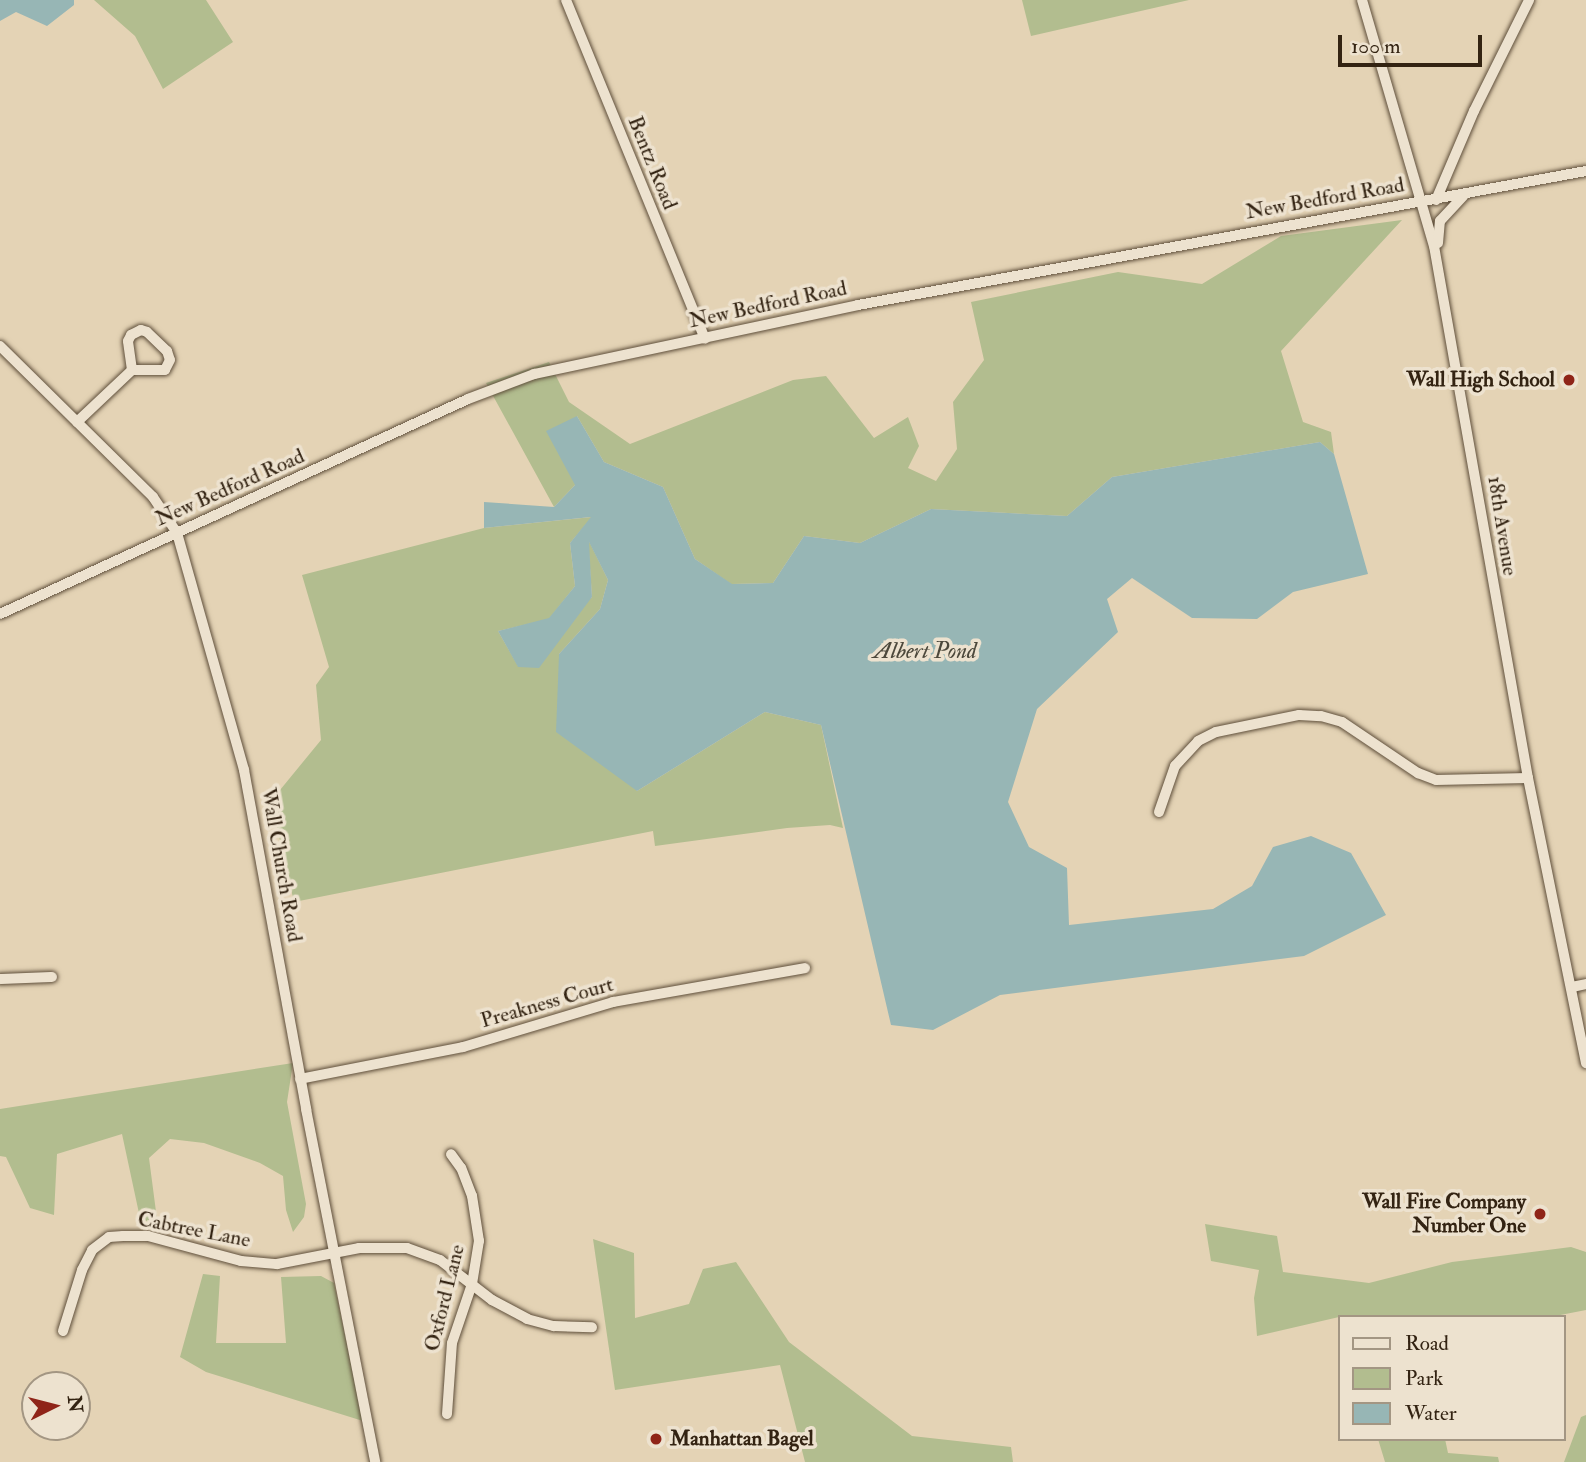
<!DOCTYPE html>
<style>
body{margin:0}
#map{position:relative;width:1586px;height:1462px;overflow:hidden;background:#e4d3b5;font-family:"IM FELL Double Pica",serif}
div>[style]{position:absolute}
.green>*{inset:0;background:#b2bd8f}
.water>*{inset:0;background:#97b6b5}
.roads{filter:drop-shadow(0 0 2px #5f4f3b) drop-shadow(0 0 2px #5f4f3b)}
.minor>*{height:10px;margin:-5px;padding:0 5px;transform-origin:5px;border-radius:5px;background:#ede2cf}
.dots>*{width:19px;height:19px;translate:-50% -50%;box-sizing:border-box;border:4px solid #ede2cf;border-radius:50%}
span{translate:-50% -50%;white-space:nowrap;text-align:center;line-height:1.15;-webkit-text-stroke:7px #ede2cf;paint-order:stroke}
.street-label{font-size:21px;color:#332312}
.poi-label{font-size:21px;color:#332312;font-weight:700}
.right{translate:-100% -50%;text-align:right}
.left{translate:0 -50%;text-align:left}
.water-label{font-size:23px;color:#4c483b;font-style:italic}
.legend{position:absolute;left:1338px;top:1315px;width:228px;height:126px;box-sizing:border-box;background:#ede2cf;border:2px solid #a39683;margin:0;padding:9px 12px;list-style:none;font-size:21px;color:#332312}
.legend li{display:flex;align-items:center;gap:14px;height:35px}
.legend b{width:35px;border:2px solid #a39683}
.north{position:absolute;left:21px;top:1371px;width:70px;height:70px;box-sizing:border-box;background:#ede2cf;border:2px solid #a39683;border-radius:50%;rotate:84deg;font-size:19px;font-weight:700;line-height:28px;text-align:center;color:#332312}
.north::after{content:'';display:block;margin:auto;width:24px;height:32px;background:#8f2418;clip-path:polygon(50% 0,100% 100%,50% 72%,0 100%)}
.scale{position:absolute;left:1338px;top:35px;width:144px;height:32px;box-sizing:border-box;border:4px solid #332312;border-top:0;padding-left:9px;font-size:21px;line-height:24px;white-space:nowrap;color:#332312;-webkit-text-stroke:5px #ede2cf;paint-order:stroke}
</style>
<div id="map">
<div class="green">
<div style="clip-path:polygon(94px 0,206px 0,233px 42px,163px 89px,135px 36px)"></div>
<div style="clip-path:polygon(1022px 0,1189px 0,1031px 36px)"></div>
<div style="clip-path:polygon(1402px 220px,1281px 351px,1303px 422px,1331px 432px,1334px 454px,1320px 442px,1112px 477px,1067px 516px,931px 509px,860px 543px,804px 536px,773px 583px,731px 584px,695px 559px,663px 487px,604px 462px,577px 416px,575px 485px,554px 507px,486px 383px,549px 362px,569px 402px,630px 444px,793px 380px,826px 376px,874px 438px,908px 417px,919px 446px,908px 468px,936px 481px,957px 449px,953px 402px,984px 360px,971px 302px,1118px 272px,1202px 284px,1281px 236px)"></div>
<div style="clip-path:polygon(592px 517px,570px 543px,575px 586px,549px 619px,498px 631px,518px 666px,592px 597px,588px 539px,608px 580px,600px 609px,559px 654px,637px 791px,765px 712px,821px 725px,843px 828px,830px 825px,787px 828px,655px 846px,653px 831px,294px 902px,271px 801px,321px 740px,316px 685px,329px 667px,302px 575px,484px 528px)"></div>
<div style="clip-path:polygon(293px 1063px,287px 1102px,306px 1204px,304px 1217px,293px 1232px,286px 1210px,283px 1176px,260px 1163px,204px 1143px,170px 1139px,149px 1158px,158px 1227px,140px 1218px,122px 1134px,57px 1154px,54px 1215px,30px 1208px,6px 1157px,0 1156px,0 1109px)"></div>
<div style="clip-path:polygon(1205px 1224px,1277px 1236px,1283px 1272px,1369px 1283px,1452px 1262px,1571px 1247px,1586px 1252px,1586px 1310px,1550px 1317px,1339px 1317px,1257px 1336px,1254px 1298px,1259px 1270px,1211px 1261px)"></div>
<div style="clip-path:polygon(593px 1239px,634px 1253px,635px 1318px,689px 1304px,703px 1269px,736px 1262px,789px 1342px,912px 1436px,1011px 1447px,1013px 1462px,805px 1462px,780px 1365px,615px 1390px)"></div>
<div style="clip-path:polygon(203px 1274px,220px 1276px,216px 1343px,286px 1343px,281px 1277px,321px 1276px,334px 1283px,363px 1421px,206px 1372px,180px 1357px)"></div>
<div style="clip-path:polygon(1586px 1415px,1586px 1462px,1564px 1462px,1581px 1417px)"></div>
<div style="clip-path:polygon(1378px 1439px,1445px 1439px,1448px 1453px,1498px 1457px,1499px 1462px,1385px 1462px)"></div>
</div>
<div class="water">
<div style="clip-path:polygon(0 0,74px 0,74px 5px,47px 26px,16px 12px,0 21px)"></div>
<div style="clip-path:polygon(577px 416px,604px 462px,663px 487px,695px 559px,732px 584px,773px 583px,804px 536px,860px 543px,931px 509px,1067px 516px,1112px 477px,1320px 442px,1334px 454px,1368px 574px,1293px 592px,1257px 619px,1192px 618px,1132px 578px,1107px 599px,1118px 632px,1037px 709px,1008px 802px,1029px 847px,1067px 868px,1069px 925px,1213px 909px,1252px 886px,1273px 847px,1311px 836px,1351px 853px,1386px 915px,1304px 956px,1000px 995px,933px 1030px,891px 1025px,821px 725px,765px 712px,637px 791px,556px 732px,559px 654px,600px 609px,608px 580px,589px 542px,592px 597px,539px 668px,518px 667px,498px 631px,549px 618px,575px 586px,570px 543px,591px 517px,484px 528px,484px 502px,554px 507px,575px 485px,546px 431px)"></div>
</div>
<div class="roads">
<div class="minor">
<div style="left:566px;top:0;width:366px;rotate:67.7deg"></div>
<div style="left:1362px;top:0;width:256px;rotate:73.7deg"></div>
<div style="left:1434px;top:246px;width:540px;rotate:79.98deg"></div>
<div style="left:1528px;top:778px;width:291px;rotate:78.5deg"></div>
<div style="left:1436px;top:200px;width:97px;rotate:-66.9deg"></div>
<div style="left:1474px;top:111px;width:124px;rotate:-63.6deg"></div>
<div style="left:1438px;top:243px;width:22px;rotate:-85deg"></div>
<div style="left:1440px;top:221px;width:34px;rotate:-47deg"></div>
<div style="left:141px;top:330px;width:6px;rotate:18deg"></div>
<div style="left:147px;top:332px;width:28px;rotate:44deg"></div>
<div style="left:167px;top:351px;width:9px;rotate:72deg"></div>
<div style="left:170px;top:360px;width:11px;rotate:117deg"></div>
<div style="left:165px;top:370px;width:33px;rotate:180deg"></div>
<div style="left:132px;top:370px;width:29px;rotate:-98deg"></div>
<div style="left:128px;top:341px;width:7px;rotate:-63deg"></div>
<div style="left:131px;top:335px;width:11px;rotate:-27deg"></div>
<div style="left:0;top:346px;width:215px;rotate:44.6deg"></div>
<div style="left:153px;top:497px;width:43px;rotate:56.3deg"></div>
<div style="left:177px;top:533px;width:246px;rotate:74.2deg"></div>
<div style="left:244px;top:770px;width:345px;rotate:79.6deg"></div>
<div style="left:306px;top:1109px;width:360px;rotate:78.9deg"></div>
<div style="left:77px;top:422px;width:76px;rotate:-43.4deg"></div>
<div style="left:0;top:614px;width:515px;rotate:-24.67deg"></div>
<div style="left:468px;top:399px;width:71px;rotate:-20.7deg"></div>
<div style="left:534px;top:374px;width:331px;rotate:-12deg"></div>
<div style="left:858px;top:305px;width:740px;rotate:-10.43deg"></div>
<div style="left:1159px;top:812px;width:49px;rotate:-70.8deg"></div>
<div style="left:1175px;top:766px;width:34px;rotate:-47deg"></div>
<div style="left:1198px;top:741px;width:20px;rotate:-27deg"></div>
<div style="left:1216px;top:732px;width:85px;rotate:-11.6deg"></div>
<div style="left:1299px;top:715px;width:22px;rotate:3deg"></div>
<div style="left:1321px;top:716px;width:22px;rotate:16deg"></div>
<div style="left:1342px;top:722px;width:92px;rotate:33.9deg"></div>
<div style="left:1418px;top:773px;width:19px;rotate:21deg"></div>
<div style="left:1436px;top:780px;width:92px;rotate:-1.2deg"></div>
<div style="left:0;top:979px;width:52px;rotate:-2.2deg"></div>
<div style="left:1572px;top:987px;width:14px;rotate:-12deg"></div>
<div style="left:300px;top:1079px;width:166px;rotate:-11.1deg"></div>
<div style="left:463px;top:1047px;width:157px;rotate:-16.7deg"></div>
<div style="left:613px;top:1002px;width:195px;rotate:-10deg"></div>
<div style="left:63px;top:1331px;width:64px;rotate:-72.7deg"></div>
<div style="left:82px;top:1270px;width:22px;rotate:-63deg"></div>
<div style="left:92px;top:1250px;width:21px;rotate:-37deg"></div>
<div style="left:109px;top:1237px;width:14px;rotate:-4deg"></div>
<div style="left:123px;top:1236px;width:25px"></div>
<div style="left:148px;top:1236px;width:96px;rotate:15deg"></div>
<div style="left:241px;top:1261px;width:36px;rotate:5deg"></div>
<div style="left:277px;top:1264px;width:84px;rotate:-11deg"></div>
<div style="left:359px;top:1248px;width:48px"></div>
<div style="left:407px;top:1248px;width:35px;rotate:20deg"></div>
<div style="left:440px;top:1260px;width:66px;rotate:37.6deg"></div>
<div style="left:492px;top:1300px;width:40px;rotate:28deg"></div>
<div style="left:527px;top:1319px;width:28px;rotate:15deg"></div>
<div style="left:554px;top:1326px;width:38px;rotate:2deg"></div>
<div style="left:447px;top:1414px;width:71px;rotate:-86deg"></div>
<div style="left:452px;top:1343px;width:62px;rotate:-71.3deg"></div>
<div style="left:472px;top:1284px;width:44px;rotate:-80.8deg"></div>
<div style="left:479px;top:1241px;width:46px;rotate:-98.8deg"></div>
<div style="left:472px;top:1196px;width:30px;rotate:-111deg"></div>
<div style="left:461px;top:1168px;width:17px;rotate:-126deg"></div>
</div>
</div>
<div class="dots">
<div style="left:1569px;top:380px;background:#8f2418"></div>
<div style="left:1540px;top:1214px;background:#8f2418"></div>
<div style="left:656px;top:1439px;background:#8f2418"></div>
</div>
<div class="street-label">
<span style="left:652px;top:163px;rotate:68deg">Bentz Road</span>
<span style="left:1325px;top:199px;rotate:-10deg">New Bedford Road</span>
<span style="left:768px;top:305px;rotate:-12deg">New Bedford Road</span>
<span style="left:230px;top:488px;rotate:-24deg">New Bedford Road</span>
<span style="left:1502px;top:526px;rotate:81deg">18th Avenue</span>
<span style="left:281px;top:865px;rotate:80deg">Wall Church Road</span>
<span style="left:547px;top:1003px;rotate:-16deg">Preakness Court</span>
<span style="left:194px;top:1230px;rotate:11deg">Cabtree Lane</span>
<span style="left:445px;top:1298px;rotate:-76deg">Oxford Lane</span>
</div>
<div class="poi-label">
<span class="right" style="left:1555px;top:380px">Wall High School</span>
<span class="right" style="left:1526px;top:1214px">Wall Fire Company<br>Number One</span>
<span class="left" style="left:670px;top:1439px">Manhattan Bagel</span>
</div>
<div class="water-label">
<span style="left:925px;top:651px">Albert Pond</span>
</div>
<ul class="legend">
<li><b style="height:9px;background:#ede2cf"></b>Road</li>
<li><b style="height:19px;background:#b2bd8f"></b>Park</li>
<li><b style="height:19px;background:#97b6b5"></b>Water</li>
</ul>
<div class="north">N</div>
<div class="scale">100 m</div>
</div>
